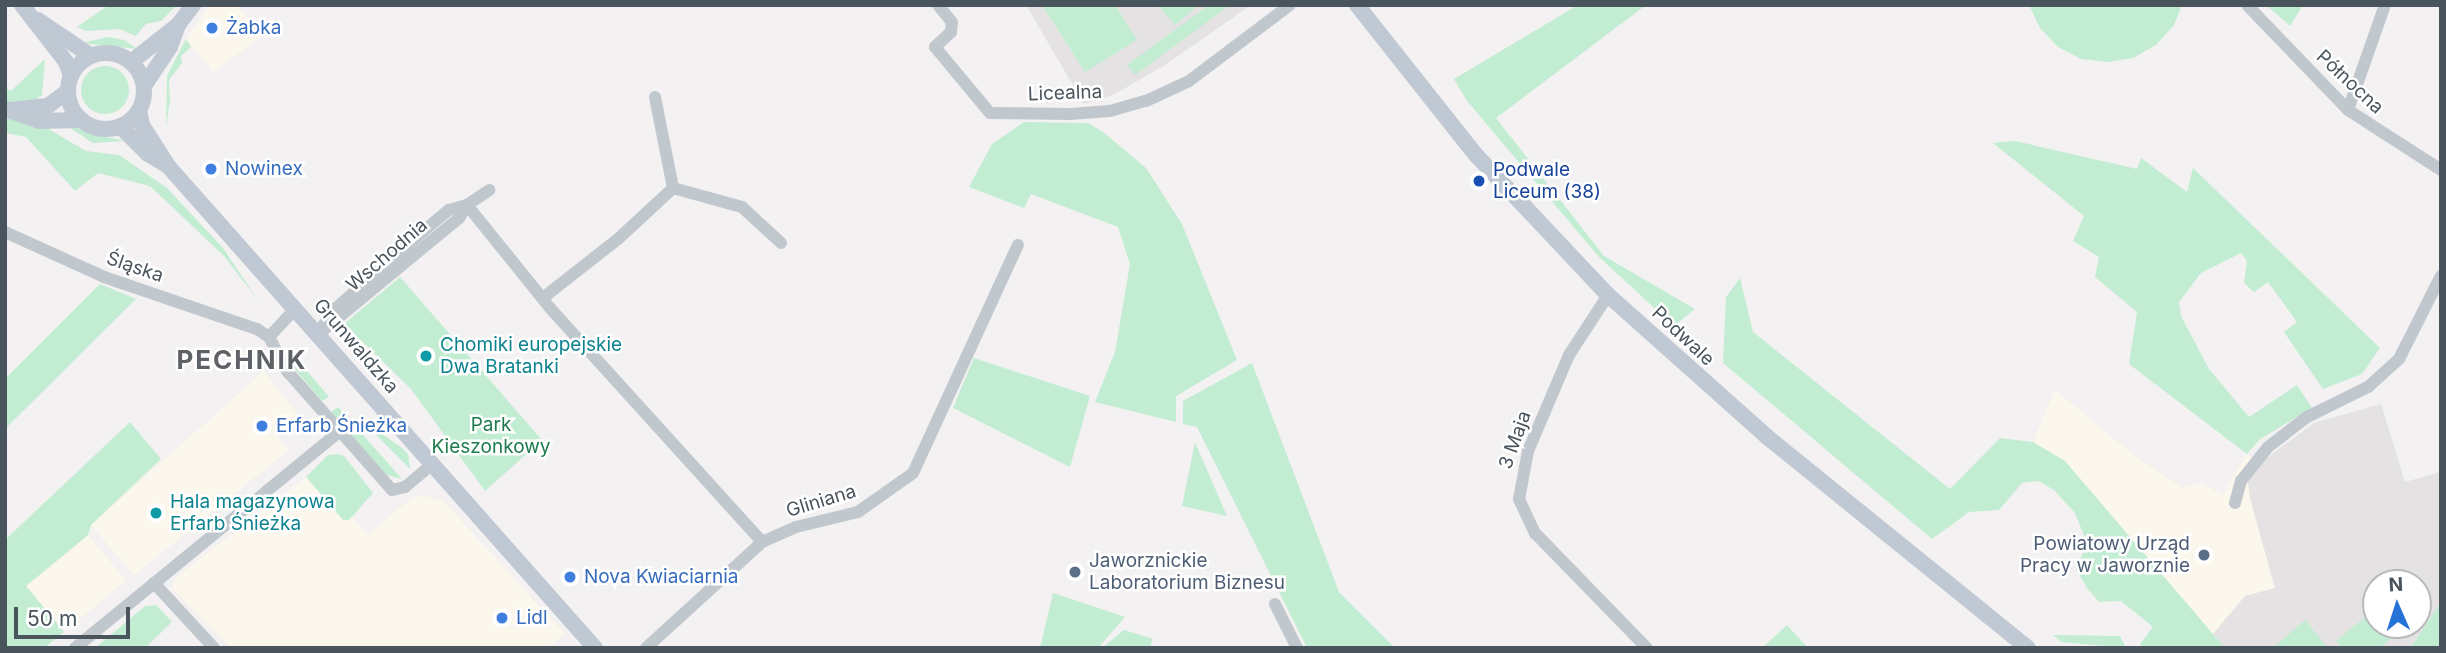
<!DOCTYPE html>
<meta charset="utf-8">
<style>
body{margin:0}
#map{position:relative;width:2446px;height:653px;overflow:hidden;background:#f3f1f1;font-family:Inter,sans-serif}
div>[style]{position:absolute}
.commercial>*{inset:0;background:#fbf7ec;transform-origin:0 0}
.education>*{inset:0;background:#e4e2e2}
.green>*{inset:0;background:#c3edd3}
.round{border-radius:50%}
.street>*{height:12px;margin:-6px;padding:0 6px;transform-origin:6px;border-radius:6px;background:#c0c8ce}
.secondary>*{height:16px;margin:-8px;padding:0 8px;transform-origin:8px;border-radius:8px;background:#c0c9d3}
.secondary>.ring{margin:-8px;padding:0;box-sizing:content-box;background:none;border:16px solid #c0c9d3;border-radius:50%}
.dots>*{width:19px;height:19px;translate:-50% -50%;box-sizing:border-box;border:4px solid #fff;border-radius:50%}
span{translate:-50% -50%;white-space:nowrap;text-align:center;line-height:1.15;-webkit-text-stroke:5px #fff;paint-order:stroke}
.shop-label{font-size:19px;color:#366cbe}
.left{translate:0 -50%;text-align:left}
.street-label{font-size:19px;color:#4a545d}
.transit-label{font-size:19px;color:#164399}
.culture-label{font-size:19px;color:#0d838f}
.park-label{font-size:19px;color:#1e7b4d}
.service-label{font-size:19px;color:#4e5e75}
.right{translate:-100% -50%;text-align:right}
.district-label{font-size:26px;color:#5e6165;font-weight:700;letter-spacing:2px}
.frame{position:absolute;inset:0;border:7px solid #4a545d;pointer-events:none}
.north{position:absolute;left:2362px;top:569px;width:70px;height:70px;box-sizing:border-box;background:#fff;border:2px solid #b7bbbe;border-radius:50%;rotate:357deg;font-size:19px;font-weight:700;line-height:28px;text-align:center;color:#4a545d}
.north::after{content:'';display:block;margin:auto;width:24px;height:32px;background:#2673d8;clip-path:polygon(50% 0,100% 100%,50% 72%,0 100%)}
.scale{position:absolute;left:14px;top:607px;width:116px;height:32px;box-sizing:border-box;border:4px solid #4a545d;border-top:0;padding-left:9px;font-size:21px;line-height:24px;white-space:nowrap;color:#4a545d;-webkit-text-stroke:5px #fff;paint-order:stroke}
</style>
<div id="map">
<div class="commercial">
<div style="clip-path:polygon(210px 5px,237px 5px,261px 37px,213px 72px,186px 39px)"></div>
<div style="clip-path:polygon(264px 371px,302px 420px,278px 437px,289px 450px,134px 575px,91px 525px)"></div>
<div style="clip-path:polygon(2055px 390px,2135px 456px,2183px 488px,2202px 483px,2223px 495px,2247px 454px,2257px 465px,2250px 498px,2275px 588px,2245px 596px,2213px 634px,2201px 623px,2065px 461px,2033px 442px)"></div>
<div style="clip-path:polygon(312px 472px,368px 535px,410px 499px,420px 495px,443px 501px,564px 633px,549px 648px,231px 648px,172px 588px,174px 579px)"></div>
<div style="left:88px;top:535px;width:59px;height:80px;rotate:50deg"></div>
</div>
<div class="education">
<div style="clip-path:polygon(1026px 5px,1251px 5px,1165px 65px,1115px 94px,1084px 104px)"></div>
<div style="clip-path:polygon(evenodd,2381px 404px,2405px 482px,2441px 472px,2441px 602px,2410px 648px,2225px 648px,2213px 634px,2245px 596px,2275px 588px,2250px 498px,2248px 481px,2257px 465px,2314px 423px,2381px 404px,2376px 583px,2418px 583px,2418px 625px,2376px 625px,2376px 583px)"></div>
</div>
<div class="green">
<div style="clip-path:polygon(109px 5px,173px 5px,175px 7px,161px 21px,146px 24px,136px 36px,119px 29px,86px 31px,77px 27px)"></div>
<div style="clip-path:polygon(1042px 5px,1115px 5px,1137px 40px,1085px 72px)"></div>
<div style="clip-path:polygon(1158px 5px,1199px 5px,1175px 25px)"></div>
<div style="clip-path:polygon(1209px 5px,1230px 5px,1135px 75px,1127px 65px)"></div>
<div style="clip-path:polygon(1578px 5px,1646px 5px,1496px 118px,1604px 256px,1695px 309px,1674px 326px,1599px 257px,1467px 101px,1454px 79px)"></div>
<div style="clip-path:polygon(2029px 5px,2182px 5px,2174px 25px,2156px 45px,2133px 58px,2108px 62px,2081px 59px,2058px 47px,2040px 28px)"></div>
<div style="clip-path:polygon(2266px 5px,2303px 5px,2290px 26px)"></div>
<div style="clip-path:polygon(109px 37px,124px 40px,138px 49px,81px 43px)"></div>
<div style="clip-path:polygon(186px 39px,191px 47px,181px 56px,182px 63px,169px 80px,170px 100px,166px 127px,167px 76px)"></div>
<div style="clip-path:polygon(45px 59px,42px 96px,38px 97px,50px 130px,86px 151px,119px 155px,167px 188px,223px 248px,257px 299px,224px 256px,150px 186px,98px 173px,75px 191px,26px 137px,5px 133px,5px 88px,11px 91px)"></div>
<div class="round" style="left:81px;top:66px;width:48px;height:48px"></div>
<div style="clip-path:polygon(1024px 122px,1088px 123px,1103px 132px,1146px 168px,1182px 224px,1237px 360px,1176px 396px,1176px 422px,1095px 402px,1115px 352px,1130px 264px,1118px 227px,1031px 194px,1024px 208px,969px 187px,992px 144px)"></div>
<div style="clip-path:polygon(64px 124px,97px 135px,126px 141px,93px 143px)"></div>
<div style="clip-path:polygon(2015px 141px,2137px 169px,2141px 158px,2187px 192px,2193px 168px,2380px 348px,2362px 374px,2323px 389px,2284px 332px,2297px 322px,2268px 282px,2254px 292px,2244px 283px,2247px 261px,2241px 253px,2201px 273px,2179px 302px,2181px 316px,2209px 369px,2249px 417px,2297px 385px,2312px 408px,2260px 439px,2247px 454px,2129px 364px,2137px 312px,2095px 277px,2099px 257px,2073px 241px,2084px 216px,1993px 143px)"></div>
<div style="clip-path:polygon(400px 277px,542px 440px,485px 491px,411px 389px,344px 324px)"></div>
<div style="clip-path:polygon(1740px 278px,1753px 332px,1950px 489px,2000px 438px,2033px 442px,2065px 461px,2225px 648px,2143px 648px,2140px 644px,2153px 627px,2121px 601px,2099px 602px,2087px 588px,2076px 569px,2087px 543px,2075px 513px,2054px 490px,2038px 481px,2022px 483px,1999px 510px,1969px 512px,1932px 539px,1723px 363px,1726px 297px)"></div>
<div style="clip-path:polygon(100px 284px,136px 299px,5px 429px,5px 379px)"></div>
<div style="clip-path:polygon(289px 348px,302px 365px,329px 397px,322px 401px,293px 367px)"></div>
<div style="clip-path:polygon(974px 358px,1090px 396px,1070px 467px,953px 408px)"></div>
<div style="clip-path:polygon(1252px 363px,1339px 592px,1395px 648px,1307px 648px,1197px 427px,1183px 424px,1183px 401px)"></div>
<div style="clip-path:polygon(338px 407px,387px 462px,402px 479px,386px 475px,331px 412px)"></div>
<div style="clip-path:polygon(360px 419px,401px 447px,408px 454px,410px 469px)"></div>
<div style="clip-path:polygon(130px 422px,161px 459px,91px 525px,88px 535px,26px 586px,64px 632px,44px 648px,5px 648px,5px 540px)"></div>
<div style="clip-path:polygon(1195px 442px,1227px 516px,1182px 506px)"></div>
<div style="clip-path:polygon(337px 454px,344px 456px,373px 493px,349px 520px,343px 520px,306px 477px,328px 455px)"></div>
<div style="clip-path:polygon(1053px 593px,1125px 617px,1098px 648px,1040px 648px)"></div>
<div style="clip-path:polygon(2441px 602px,2441px 648px,2410px 648px)"></div>
<div style="clip-path:polygon(156px 605px,172px 622px,145px 648px,95px 648px,145px 606px)"></div>
<div style="clip-path:polygon(2376px 608px,2376px 625px,2403px 628px,2380px 648px,2342px 648px,2336px 641px)"></div>
<div style="clip-path:polygon(2305px 620px,2328px 648px,2273px 648px)"></div>
<div style="clip-path:polygon(1787px 625px,1808px 648px,1762px 648px)"></div>
<div style="clip-path:polygon(1124px 630px,1153px 639px,1150px 648px,1102px 648px)"></div>
<div style="clip-path:polygon(2053px 635px,2120px 636px,2126px 648px,2061px 642px)"></div>
</div>
<div class="street">
<div style="left:938px;top:5px;width:22px;rotate:51deg"></div>
<div style="left:952px;top:22px;width:10px;rotate:96deg"></div>
<div style="left:951px;top:32px;width:22px;rotate:137deg"></div>
<div style="left:935px;top:47px;width:86px;rotate:50.2deg"></div>
<div style="left:990px;top:113px;width:80px;rotate:0.7deg"></div>
<div style="left:1070px;top:114px;width:40px;rotate:-4.3deg"></div>
<div style="left:1110px;top:111px;width:37px;rotate:-16deg"></div>
<div style="left:1146px;top:101px;width:47px;rotate:-24.9deg"></div>
<div style="left:1189px;top:81px;width:126px;rotate:-37deg"></div>
<div style="left:2247px;top:5px;width:146px;rotate:46.1deg"></div>
<div style="left:2348px;top:110px;width:111px;rotate:32.8deg"></div>
<div style="left:655px;top:97px;width:93px;rotate:78.8deg"></div>
<div style="left:2348px;top:110px;width:111px;rotate:-70.6deg"></div>
<div style="left:673px;top:188px;width:72px;rotate:15.4deg"></div>
<div style="left:742px;top:207px;width:53px;rotate:42.7deg"></div>
<div style="left:467px;top:205px;width:132px;rotate:51.1deg"></div>
<div style="left:550px;top:308px;width:316px;rotate:47.8deg"></div>
<div style="left:5px;top:232px;width:109px;rotate:24.4deg"></div>
<div style="left:104px;top:277px;width:162px;rotate:18.8deg"></div>
<div style="left:257px;top:329px;width:14px;rotate:34deg"></div>
<div style="left:269px;top:337px;width:40px;rotate:62deg"></div>
<div style="left:288px;top:372px;width:157px;rotate:48.6deg"></div>
<div style="left:392px;top:490px;width:13px;rotate:-13deg"></div>
<div style="left:405px;top:487px;width:35px;rotate:-40deg"></div>
<div style="left:1608px;top:295px;width:72px;rotate:123deg"></div>
<div style="left:1569px;top:355px;width:104px;rotate:113.1deg"></div>
<div style="left:1528px;top:451px;width:49px;rotate:100.6deg"></div>
<div style="left:1519px;top:499px;width:38px;rotate:65deg"></div>
<div style="left:1535px;top:533px;width:161px;rotate:45.8deg"></div>
<div style="left:544px;top:297px;width:94px;rotate:-38.1deg"></div>
<div style="left:618px;top:239px;width:75px;rotate:-42.8deg"></div>
<div style="left:322px;top:331px;width:178px;rotate:-39.5deg"></div>
<div style="left:459px;top:218px;width:15px;rotate:-58deg"></div>
<div style="left:317px;top:334px;width:31px;rotate:-54deg"></div>
<div style="left:335px;top:309px;width:121px;rotate:-41.3deg"></div>
<div style="left:426px;top:229px;width:30px;rotate:-40deg"></div>
<div style="left:449px;top:210px;width:19px;rotate:-16deg"></div>
<div style="left:467px;top:205px;width:27px;rotate:-34deg"></div>
<div style="left:269px;top:337px;width:38px;rotate:-47deg"></div>
<div style="left:2235px;top:503px;width:23px;rotate:-75deg"></div>
<div style="left:2241px;top:481px;width:43px;rotate:-51.5deg"></div>
<div style="left:2268px;top:447px;width:49px;rotate:-37.6deg"></div>
<div style="left:2307px;top:417px;width:68px;rotate:-26.2deg"></div>
<div style="left:2368px;top:387px;width:42px;rotate:-42.1deg"></div>
<div style="left:2399px;top:359px;width:93px;rotate:-63.2deg"></div>
<div style="left:154px;top:583px;width:88px;rotate:47.3deg"></div>
<div style="left:1275px;top:604px;width:49px;rotate:63.4deg"></div>
<div style="left:75px;top:648px;width:341px;rotate:-39.3deg"></div>
<div style="left:646px;top:648px;width:157px;rotate:-42.4deg"></div>
<div style="left:762px;top:542px;width:37px;rotate:-24deg"></div>
<div style="left:796px;top:527px;width:64px;rotate:-13.6deg"></div>
<div style="left:858px;top:512px;width:67px;rotate:-35.3deg"></div>
<div style="left:913px;top:473px;width:251px;rotate:-65.3deg"></div>
</div>
<div class="secondary">
<div style="left:22px;top:5px;width:72px;rotate:52.3deg"></div>
<div style="left:66px;top:62px;width:15px;rotate:70deg"></div>
<div style="left:1357px;top:5px;width:191px;rotate:51.6deg"></div>
<div style="left:1476px;top:155px;width:192px;rotate:46.7deg"></div>
<div style="left:1608px;top:295px;width:212px;rotate:41.7deg"></div>
<div style="left:1766px;top:436px;width:337px;rotate:39deg"></div>
<div style="left:38px;top:20px;width:64px;rotate:34.2deg"></div>
<div class="ring" style="left:68px;top:53px;width:60px;height:60px"></div>
<div style="left:131px;top:62px;width:60px;rotate:-38.2deg"></div>
<div style="left:178px;top:25px;width:25px;rotate:-53deg"></div>
<div style="left:144px;top:86px;width:47px;rotate:-56.3deg"></div>
<div style="left:170px;top:47px;width:23px;rotate:-70deg"></div>
<div style="left:5px;top:109px;width:36px;rotate:19deg"></div>
<div style="left:39px;top:121px;width:43px;rotate:-1.3deg"></div>
<div style="left:10px;top:110px;width:38px;rotate:-6deg"></div>
<div style="left:48px;top:106px;width:25px;rotate:-37deg"></div>
<div style="left:139px;top:110px;width:15px;rotate:79deg"></div>
<div style="left:142px;top:125px;width:49px;rotate:57.6deg"></div>
<div style="left:168px;top:166px;width:644px;rotate:48.46deg"></div>
<div style="left:120px;top:126px;width:40px;rotate:45deg"></div>
<div style="left:148px;top:154px;width:23px;rotate:31deg"></div>
</div>
<div class="dots">
<div style="left:212px;top:28px;background:#3f7fe0"></div>
<div style="left:211px;top:169px;background:#3f7fe0"></div>
<div style="left:1479px;top:181px;background:#1a4fb4"></div>
<div style="left:426px;top:356px;background:#0f9aa8"></div>
<div style="left:262px;top:426px;background:#3f7fe0"></div>
<div style="left:156px;top:513px;background:#0f9aa8"></div>
<div style="left:2204px;top:555px;background:#5c6f8a"></div>
<div style="left:1075px;top:572px;background:#5c6f8a"></div>
<div style="left:570px;top:577px;background:#3f7fe0"></div>
<div style="left:502px;top:618px;background:#3f7fe0"></div>
</div>
<div class="shop-label">
<span class="left" style="left:226px;top:28px">Żabka</span>
<span class="left" style="left:225px;top:169px">Nowinex</span>
<span class="left" style="left:276px;top:426px">Erfarb Śnieżka</span>
<span class="left" style="left:584px;top:577px">Nova Kwiaciarnia</span>
<span class="left" style="left:516px;top:618px">Lidl</span>
</div>
<div class="street-label">
<span style="left:2350px;top:82px;rotate:43deg">Północna</span>
<span style="left:1065px;top:93px;rotate:-2deg">Licealna</span>
<span style="left:387px;top:255px;rotate:-41deg">Wschodnia</span>
<span style="left:135px;top:267px;rotate:19deg">Śląska</span>
<span style="left:1683px;top:336px;rotate:43deg">Podwale</span>
<span style="left:356px;top:346px;rotate:49deg">Grunwaldzka</span>
<span style="left:1515px;top:440px;rotate:-70deg">3 Maja</span>
<span style="left:821px;top:501px;rotate:-17deg">Gliniana</span>
</div>
<div class="transit-label">
<span class="left" style="left:1493px;top:181px">Podwale<br>Liceum (38)</span>
</div>
<div class="culture-label">
<span class="left" style="left:440px;top:356px">Chomiki europejskie<br>Dwa Bratanki</span>
<span class="left" style="left:170px;top:513px">Hala magazynowa<br>Erfarb Śnieżka</span>
</div>
<div class="park-label">
<span style="left:491px;top:436px">Park<br>Kieszonkowy</span>
</div>
<div class="service-label">
<span class="right" style="left:2190px;top:555px">Powiatowy Urząd<br>Pracy w Jaworznie</span>
<span class="left" style="left:1089px;top:572px">Jaworznickie<br>Laboratorium Biznesu</span>
</div>
<div class="district-label">
<span style="left:242px;top:360px">PECHNIK</span>
</div>
<div class="frame"></div>
<div class="north">N</div>
<div class="scale">50 m</div>
</div>
